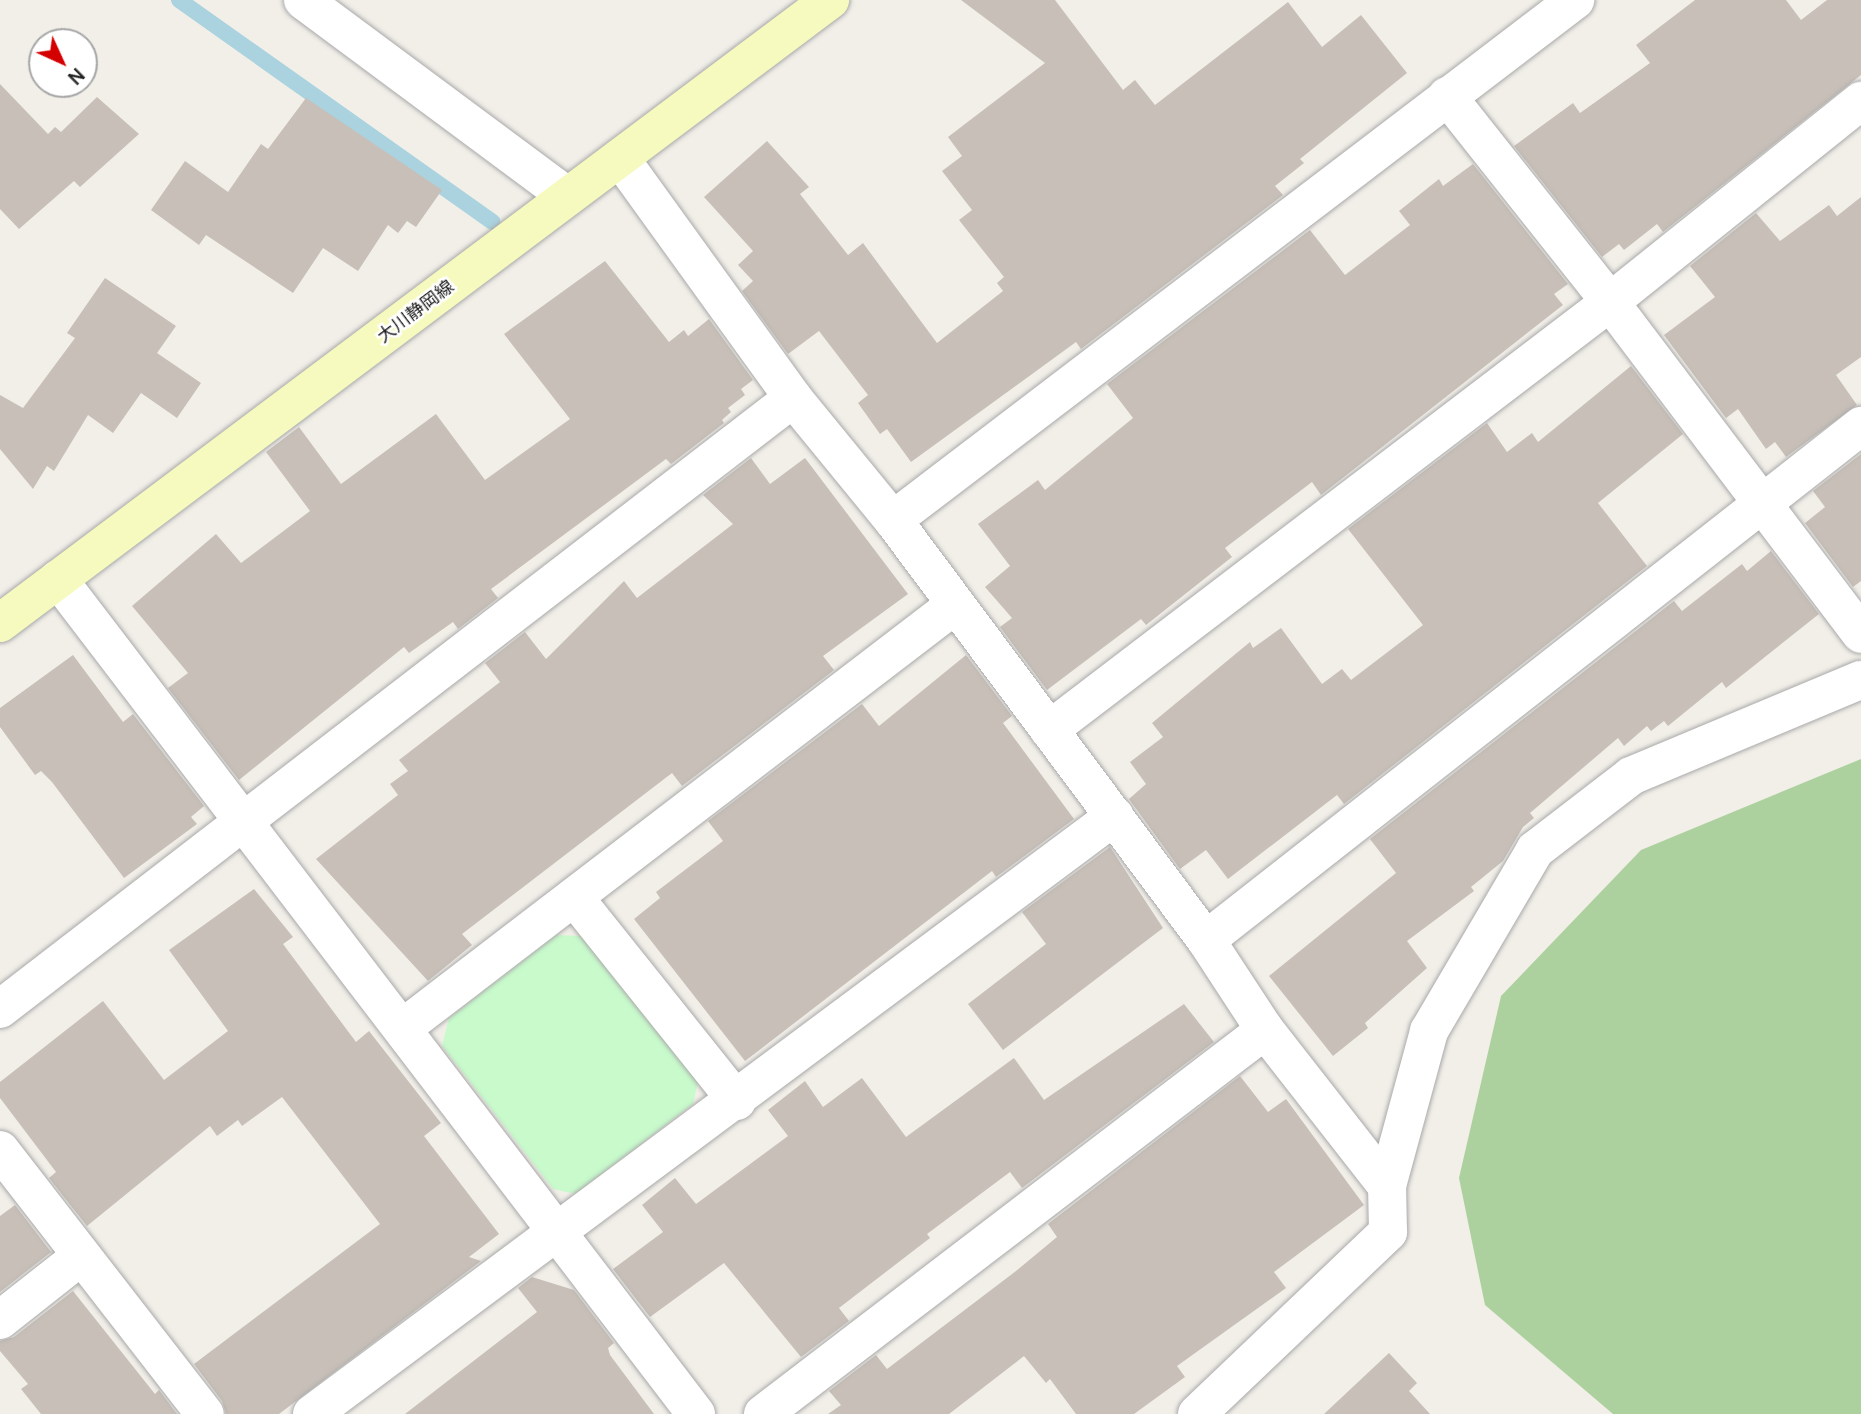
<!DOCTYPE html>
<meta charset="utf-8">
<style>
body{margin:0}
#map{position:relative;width:1861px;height:1414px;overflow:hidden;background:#f2efe9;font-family:Manrope,"Noto Sans JP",sans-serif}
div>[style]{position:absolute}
.forest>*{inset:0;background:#add19e}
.park>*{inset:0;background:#c8facc}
.stream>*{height:16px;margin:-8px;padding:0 8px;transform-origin:8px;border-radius:8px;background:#aad3df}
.building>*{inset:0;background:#c7bfb8}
.roads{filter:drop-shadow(0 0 2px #a9a9a9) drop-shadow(0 0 2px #a9a9a9)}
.street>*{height:38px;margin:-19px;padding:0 19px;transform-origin:19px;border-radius:19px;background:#fff}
.secondary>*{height:38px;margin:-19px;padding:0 19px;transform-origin:19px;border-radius:19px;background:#f7fabf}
span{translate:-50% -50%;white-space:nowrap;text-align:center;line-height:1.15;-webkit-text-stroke:5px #fff;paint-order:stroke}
.street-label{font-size:18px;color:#222}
.north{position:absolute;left:28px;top:28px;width:70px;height:70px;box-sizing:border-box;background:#fff;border:2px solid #a7a7a7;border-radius:50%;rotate:135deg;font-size:19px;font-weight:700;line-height:28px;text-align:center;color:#222}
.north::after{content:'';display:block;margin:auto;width:24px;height:32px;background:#d40000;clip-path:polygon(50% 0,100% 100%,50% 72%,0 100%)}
</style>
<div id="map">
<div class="forest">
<div style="clip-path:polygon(1861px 759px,1861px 1414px,1613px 1414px,1485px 1305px,1459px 1178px,1501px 996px,1641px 850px)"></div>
</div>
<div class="park">
<div style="clip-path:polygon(556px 935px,583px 936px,698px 1082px,693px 1104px,576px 1194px,553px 1189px,442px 1046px,449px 1018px)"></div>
</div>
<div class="stream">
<div style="left:179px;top:0;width:384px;rotate:35.3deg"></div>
</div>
<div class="building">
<div style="clip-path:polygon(961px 0,1055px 0,1123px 90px,1135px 80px,1155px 105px,1288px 2px,1322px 47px,1361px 15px,1407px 73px,1300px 159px,1304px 163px,1275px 186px,1283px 195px,1081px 349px,1076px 342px,911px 462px,887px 429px,880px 434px,858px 403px,868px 395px,819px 331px,788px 354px,742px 291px,753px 281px,738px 265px,753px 251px,704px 197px,767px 141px,809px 187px,800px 194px,848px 255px,863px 243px,937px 343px,1003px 291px,997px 283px,1004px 277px,959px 220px,972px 210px,942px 171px,962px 156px,948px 137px,1045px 63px)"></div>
<div style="clip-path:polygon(1695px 0,1786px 0,1801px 20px,1827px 0,1861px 0,1861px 75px,1663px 232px,1657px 224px,1624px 250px,1619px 244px,1602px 257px,1514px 146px,1573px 103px,1580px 113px,1650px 63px,1636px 45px)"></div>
<div style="clip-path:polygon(0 84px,48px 134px,55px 127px,61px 132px,97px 97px,139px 134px,80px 187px,74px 181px,19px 229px,0 209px)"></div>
<div style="clip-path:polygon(306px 98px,442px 190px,416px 227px,407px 221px,398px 233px,388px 225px,358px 271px,323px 248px,293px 293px,206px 235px,199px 245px,151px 210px,185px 161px,228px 192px,261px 144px,268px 149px)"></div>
<div style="clip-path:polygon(1473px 164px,1568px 284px,1554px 294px,1563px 305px,1321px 495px,1312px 482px,1225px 548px,1232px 557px,1146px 625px,1141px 619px,1047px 690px,1000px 627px,1012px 618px,985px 587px,1010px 566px,978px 524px,1038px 480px,1045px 490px,1133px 418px,1107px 384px,1310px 230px,1345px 275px,1410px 225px,1399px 211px,1439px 179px,1443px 186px)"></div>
<div style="clip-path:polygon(1861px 197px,1861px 357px,1836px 375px,1857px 405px,1786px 457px,1775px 442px,1766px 449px,1738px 409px,1726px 418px,1664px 335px,1715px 297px,1690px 266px,1756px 213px,1780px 241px,1829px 205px,1837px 216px)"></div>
<div style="clip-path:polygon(605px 261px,669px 342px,684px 330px,688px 336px,709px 319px,753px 380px,741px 389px,745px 395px,728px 408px,731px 412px,722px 420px,724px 423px,671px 464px,666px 459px,491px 589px,498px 598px,458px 629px,453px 622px,409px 653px,404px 647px,239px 780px,168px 688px,188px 673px,132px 606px,216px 534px,241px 563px,310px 511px,266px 452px,299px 427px,341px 484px,436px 414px,485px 480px,570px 419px,504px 334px)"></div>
<div style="clip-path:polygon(105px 278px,176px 326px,157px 353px,201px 383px,177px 418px,141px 393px,113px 433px,88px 415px,54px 471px,47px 466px,33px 489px,0 449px,0 395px,23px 408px,75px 338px,67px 333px)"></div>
<div style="clip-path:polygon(1631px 366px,1683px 434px,1598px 503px,1647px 566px,1344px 804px,1337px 795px,1228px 879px,1206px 850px,1180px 869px,1129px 799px,1146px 784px,1130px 762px,1163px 737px,1152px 723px,1250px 642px,1253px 648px,1281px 628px,1322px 684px,1342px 669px,1351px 680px,1423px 625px,1348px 529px,1487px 423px,1507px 452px,1532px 433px,1538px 442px)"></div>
<div style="clip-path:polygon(1861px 454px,1861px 581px,1853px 587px,1805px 523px,1825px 507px,1813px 491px)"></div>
<div style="clip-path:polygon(751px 458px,770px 484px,805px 458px,908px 594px,823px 656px,834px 670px,682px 786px,672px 773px,462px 934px,472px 945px,428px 981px,316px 859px,398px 795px,390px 784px,408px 771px,399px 760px,500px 682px,485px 663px,525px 632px,546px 659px,624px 581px,637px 598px,733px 524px,703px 495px)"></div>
<div style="clip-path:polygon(1771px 551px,1819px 614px,1726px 688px,1722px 682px,1668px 726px,1664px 721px,1651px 731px,1647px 726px,1624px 746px,1618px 738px,1530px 813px,1534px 818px,1523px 827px,1503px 861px,1471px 887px,1474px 891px,1407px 941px,1427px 968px,1365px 1023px,1368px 1028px,1333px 1056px,1269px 976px,1396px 873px,1370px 839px,1674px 601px,1682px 611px,1742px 564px,1747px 571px)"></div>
<div style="clip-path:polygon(73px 655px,123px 722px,133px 714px,204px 806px,191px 817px,197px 824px,124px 878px,52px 782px,41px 771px,35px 775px,0 727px,0 708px)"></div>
<div style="clip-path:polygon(966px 655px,1012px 716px,1003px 723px,1074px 819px,996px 877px,992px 871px,745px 1061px,634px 919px,660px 898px,656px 892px,723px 841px,708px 821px,862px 704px,879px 726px)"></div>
<div style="clip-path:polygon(1110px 847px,1163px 928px,1003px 1050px,968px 1004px,1046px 944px,1022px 912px)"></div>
<div style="clip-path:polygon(254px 889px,293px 937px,283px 944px,356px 1042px,369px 1031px,441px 1123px,424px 1136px,499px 1234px,469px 1257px,481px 1261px,279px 1414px,226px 1414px,222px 1401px,194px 1364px,380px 1224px,282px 1097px,242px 1126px,238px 1120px,217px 1136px,210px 1126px,87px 1226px,49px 1178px,56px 1172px,0 1098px,0 1082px,103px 1001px,164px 1080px,228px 1031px,169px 950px)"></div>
<div style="clip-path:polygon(1184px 1004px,1214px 1042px,1022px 1188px,1010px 1172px,927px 1234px,930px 1238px,839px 1308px,849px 1321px,801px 1357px,724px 1263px,650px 1317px,613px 1269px,663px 1232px,642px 1205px,675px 1178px,696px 1204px,788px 1136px,768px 1110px,805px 1081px,823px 1107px,862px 1078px,906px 1137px,1014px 1058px,1044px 1100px)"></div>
<div style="clip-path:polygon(1240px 1076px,1268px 1112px,1286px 1099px,1364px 1205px,1274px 1272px,1286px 1288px,1177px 1366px,1185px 1377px,1134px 1414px,1076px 1414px,1050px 1379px,1046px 1383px,1024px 1356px,949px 1414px,828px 1414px,841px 1405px,829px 1391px,876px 1355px,887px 1369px,1016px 1271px,1057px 1237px,1048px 1224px)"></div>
<div style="clip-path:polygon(15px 1205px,51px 1252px,0 1292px,0 1216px)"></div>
<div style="clip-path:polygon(532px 1277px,574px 1290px,614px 1343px,608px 1348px,610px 1355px,654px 1414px,405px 1414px,537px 1312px,518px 1288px)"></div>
<div style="clip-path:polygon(73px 1291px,155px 1394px,159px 1390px,177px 1414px,41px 1414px,21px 1389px,28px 1384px,0 1351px,0 1341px,14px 1337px)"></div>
<div style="clip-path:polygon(1389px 1353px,1417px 1383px,1409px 1391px,1430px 1414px,1324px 1414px)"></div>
</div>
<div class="roads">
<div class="street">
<div style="left:303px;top:0;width:329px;rotate:36.6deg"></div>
<div style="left:1447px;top:96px;width:263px;rotate:51.6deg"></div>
<div style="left:1610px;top:302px;width:416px;rotate:52.9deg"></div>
<div style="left:620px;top:158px;width:296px;rotate:54.2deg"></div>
<div style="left:793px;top:398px;width:158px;rotate:50.7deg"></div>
<div style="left:893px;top:520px;width:524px;rotate:53.31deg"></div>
<div style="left:1206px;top:940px;width:108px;rotate:56.8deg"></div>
<div style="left:1265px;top:1030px;width:198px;rotate:52deg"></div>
<div style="left:893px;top:520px;width:858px;rotate:-37.32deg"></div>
<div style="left:58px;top:579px;width:1051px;rotate:52.62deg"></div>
<div style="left:1049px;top:730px;width:706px;rotate:-37.34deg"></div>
<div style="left:1610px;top:302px;width:322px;rotate:-38.7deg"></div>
<div style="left:574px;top:897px;width:261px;rotate:51.4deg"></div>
<div style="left:1206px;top:940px;width:833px;rotate:-38.12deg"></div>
<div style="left:0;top:1009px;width:1001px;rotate:-37.61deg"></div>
<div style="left:404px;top:1027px;width:695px;rotate:-37.46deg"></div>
<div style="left:0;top:1150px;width:334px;rotate:52.2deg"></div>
<div style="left:0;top:1320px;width:102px;rotate:-38.2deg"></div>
<div style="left:312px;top:1414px;width:1001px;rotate:-36.68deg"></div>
<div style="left:763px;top:1414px;width:632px;rotate:-37.41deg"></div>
<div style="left:1197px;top:1414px;width:264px;rotate:-43.6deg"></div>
<div style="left:1388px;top:1232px;width:46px;rotate:-91.2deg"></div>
<div style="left:1387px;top:1186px;width:161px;rotate:-74.8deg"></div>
<div style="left:1429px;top:1031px;width:210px;rotate:-59.6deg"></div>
<div style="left:1535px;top:850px;width:121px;rotate:-37.6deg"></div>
<div style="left:1631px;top:776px;width:249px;rotate:-22.7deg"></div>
</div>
<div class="secondary">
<div style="left:0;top:623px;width:1038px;rotate:-36.89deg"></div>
</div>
</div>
<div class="street-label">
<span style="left:415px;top:311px;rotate:-37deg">大川静岡線</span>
</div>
<div class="north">N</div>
</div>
